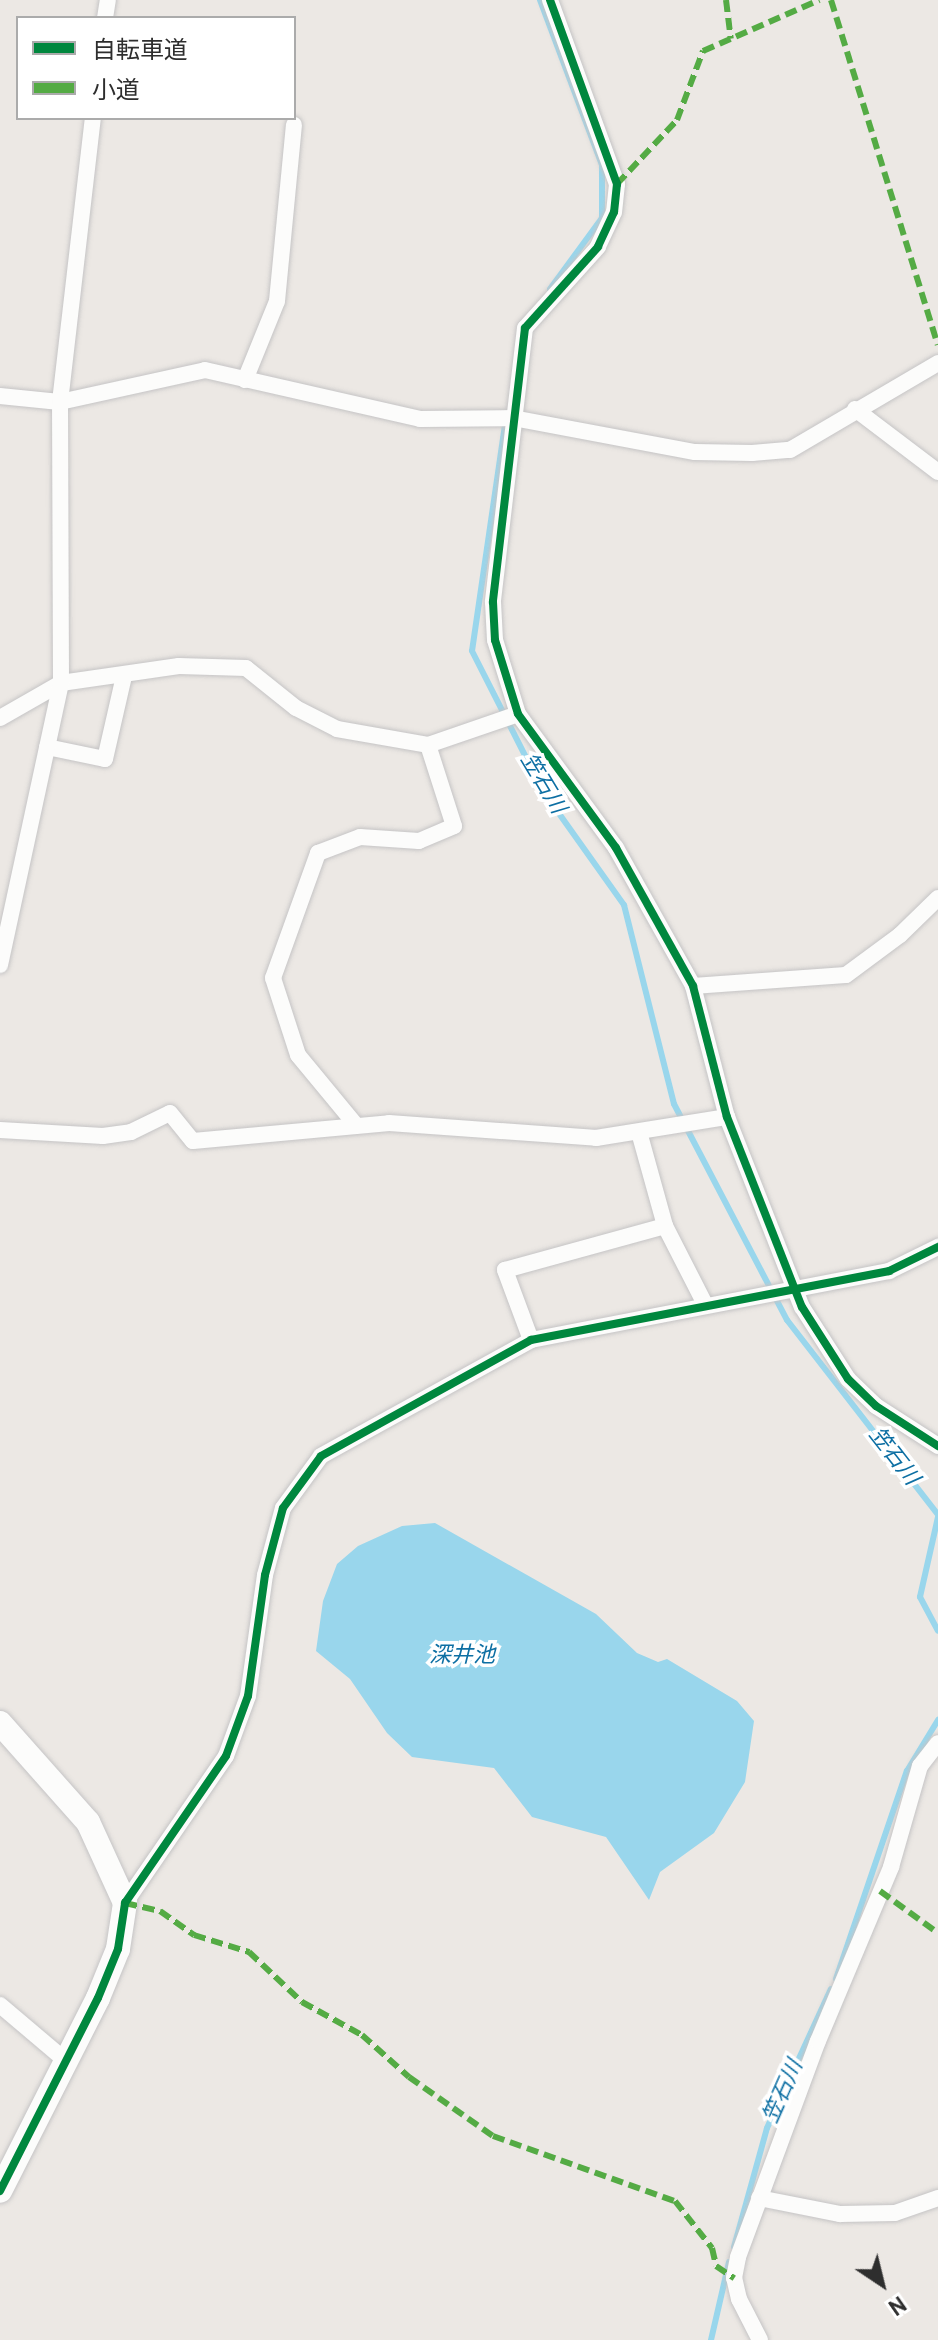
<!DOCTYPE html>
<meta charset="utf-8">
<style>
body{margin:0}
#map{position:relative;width:938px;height:2340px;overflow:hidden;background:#ece8e4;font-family:Overpass,"Noto Sans JP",sans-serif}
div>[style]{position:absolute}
.water>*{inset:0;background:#99d6ec}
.stream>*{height:6px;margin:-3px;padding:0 3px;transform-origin:3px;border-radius:3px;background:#99d6ec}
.roads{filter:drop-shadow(0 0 2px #c5c4c5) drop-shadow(0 0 2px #c5c4c5)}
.street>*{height:16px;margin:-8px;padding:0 8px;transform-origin:8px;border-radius:8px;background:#fcfcfb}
.secondary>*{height:24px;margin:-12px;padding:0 12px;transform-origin:12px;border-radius:12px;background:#fcfcfb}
.quiet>*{height:6px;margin-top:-3px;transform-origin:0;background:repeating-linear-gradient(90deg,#54ab44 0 12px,transparent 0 18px)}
.cycleway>*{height:8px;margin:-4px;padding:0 4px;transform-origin:4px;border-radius:4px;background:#00873e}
span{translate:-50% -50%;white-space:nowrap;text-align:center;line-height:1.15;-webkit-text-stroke:7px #fff;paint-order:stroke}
.water-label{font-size:22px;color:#0d6fa3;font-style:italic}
.legend{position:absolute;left:16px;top:16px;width:280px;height:104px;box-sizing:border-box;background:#fff;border:2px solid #ababab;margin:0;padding:10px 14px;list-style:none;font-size:24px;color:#2e2e2e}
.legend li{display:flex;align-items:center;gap:16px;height:40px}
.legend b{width:40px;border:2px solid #ababab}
.north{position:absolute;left:842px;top:2244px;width:80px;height:80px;-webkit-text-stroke:6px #fff;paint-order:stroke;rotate:145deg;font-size:22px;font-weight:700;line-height:32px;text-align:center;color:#2e2e2e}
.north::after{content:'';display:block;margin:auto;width:28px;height:36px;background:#2e2e2e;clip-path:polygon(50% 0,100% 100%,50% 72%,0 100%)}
</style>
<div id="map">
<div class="water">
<div style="clip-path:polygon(435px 1523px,596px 1614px,637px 1653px,658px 1662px,667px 1659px,737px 1701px,754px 1721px,745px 1782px,714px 1833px,660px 1872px,649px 1900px,606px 1837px,532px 1817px,494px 1768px,412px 1757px,387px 1733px,350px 1679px,316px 1651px,323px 1601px,337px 1564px,358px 1546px,402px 1526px)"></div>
</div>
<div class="stream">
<div style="left:540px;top:0;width:176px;rotate:69.4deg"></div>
<div style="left:602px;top:165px;width:53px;rotate:90deg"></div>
<div style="left:602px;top:218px;width:88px;rotate:126.2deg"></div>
<div style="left:506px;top:418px;width:235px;rotate:98.3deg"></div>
<div style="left:472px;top:651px;width:157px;rotate:63.1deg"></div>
<div style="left:543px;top:791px;width:140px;rotate:54.6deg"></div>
<div style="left:624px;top:905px;width:205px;rotate:75.9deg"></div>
<div style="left:674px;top:1104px;width:244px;rotate:62.4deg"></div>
<div style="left:787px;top:1320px;width:247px;rotate:52.2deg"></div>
<div style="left:938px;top:1517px;width:82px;rotate:102.7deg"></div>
<div style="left:920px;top:1597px;width:38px;rotate:62deg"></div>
<div style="left:836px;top:1979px;width:220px;rotate:-71.2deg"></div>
<div style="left:907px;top:1771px;width:60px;rotate:-58.7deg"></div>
<div style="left:734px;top:2247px;width:123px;rotate:-74.5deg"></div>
<div style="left:767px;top:2128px;width:153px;rotate:-65.3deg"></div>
<div style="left:711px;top:2340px;width:80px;rotate:-77deg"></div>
</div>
<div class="roads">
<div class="street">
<div style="left:550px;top:0;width:196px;rotate:70deg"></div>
<div style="left:617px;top:184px;width:28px;rotate:96deg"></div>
<div style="left:614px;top:212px;width:38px;rotate:115deg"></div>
<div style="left:598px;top:247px;width:109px;rotate:132deg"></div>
<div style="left:525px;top:328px;width:276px;rotate:96.7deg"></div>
<div style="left:493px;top:602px;width:38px;rotate:87deg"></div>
<div style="left:495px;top:640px;width:77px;rotate:72.7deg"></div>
<div style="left:518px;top:714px;width:166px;rotate:53.8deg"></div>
<div style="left:616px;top:848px;width:158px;rotate:60.8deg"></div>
<div style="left:693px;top:986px;width:135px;rotate:75.5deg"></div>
<div style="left:727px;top:1117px;width:204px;rotate:68.5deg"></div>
<div style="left:802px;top:1307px;width:85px;rotate:57.4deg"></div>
<div style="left:848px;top:1379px;width:39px;rotate:44deg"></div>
<div style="left:876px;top:1406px;width:74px;rotate:32.8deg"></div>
<div style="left:105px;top:18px;width:18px;rotate:-81deg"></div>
<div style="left:245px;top:380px;width:85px;rotate:-67.9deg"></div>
<div style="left:277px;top:301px;width:177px;rotate:-84.5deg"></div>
<div style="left:0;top:396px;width:60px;rotate:5.7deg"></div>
<div style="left:60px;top:402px;width:148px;rotate:-12.4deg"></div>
<div style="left:205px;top:370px;width:221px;rotate:12.8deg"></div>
<div style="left:420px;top:419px;width:93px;rotate:-0.6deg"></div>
<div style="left:513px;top:418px;width:185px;rotate:10.6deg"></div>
<div style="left:695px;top:452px;width:57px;rotate:1deg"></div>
<div style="left:752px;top:453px;width:38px;rotate:-5deg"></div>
<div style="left:790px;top:450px;width:172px;rotate:-30.4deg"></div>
<div style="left:855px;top:409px;width:104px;rotate:37.2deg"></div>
<div style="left:0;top:718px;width:70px;rotate:-29.8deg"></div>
<div style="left:61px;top:683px;width:119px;rotate:-8.2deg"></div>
<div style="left:179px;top:666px;width:67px;rotate:1.7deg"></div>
<div style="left:246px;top:668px;width:64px;rotate:38.7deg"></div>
<div style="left:296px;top:708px;width:46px;rotate:27.1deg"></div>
<div style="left:337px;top:729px;width:92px;rotate:10deg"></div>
<div style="left:428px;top:745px;width:95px;rotate:-19deg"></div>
<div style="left:47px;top:747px;width:59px;rotate:11.7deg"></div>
<div style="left:105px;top:759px;width:85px;rotate:-77.1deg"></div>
<div style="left:0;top:965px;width:289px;rotate:-77.8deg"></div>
<div style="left:61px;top:683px;width:281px;rotate:-90.2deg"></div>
<div style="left:60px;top:402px;width:286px;rotate:-83.4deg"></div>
<div style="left:693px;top:986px;width:153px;rotate:-4.1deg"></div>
<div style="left:846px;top:975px;width:67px;rotate:-36.5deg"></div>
<div style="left:900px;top:935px;width:53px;rotate:-44.2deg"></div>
<div style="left:355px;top:1124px;width:89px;rotate:-129.6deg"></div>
<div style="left:298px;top:1055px;width:81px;rotate:-108deg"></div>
<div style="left:273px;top:978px;width:133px;rotate:-70.2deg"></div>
<div style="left:318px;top:853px;width:45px;rotate:-20.9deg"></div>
<div style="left:360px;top:837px;width:59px;rotate:3.9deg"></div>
<div style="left:419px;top:841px;width:38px;rotate:-23deg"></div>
<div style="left:454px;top:826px;width:85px;rotate:-107.8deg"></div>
<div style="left:0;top:1130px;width:103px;rotate:3.3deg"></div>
<div style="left:103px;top:1136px;width:28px;rotate:-8deg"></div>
<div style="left:131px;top:1132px;width:43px;rotate:-26deg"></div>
<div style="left:170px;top:1113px;width:36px;rotate:51deg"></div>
<div style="left:193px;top:1141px;width:197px;rotate:-5.2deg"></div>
<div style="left:389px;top:1123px;width:208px;rotate:4.1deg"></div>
<div style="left:596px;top:1138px;width:133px;rotate:-9.1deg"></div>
<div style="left:639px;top:1132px;width:98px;rotate:74.5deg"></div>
<div style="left:665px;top:1226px;width:88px;rotate:62.9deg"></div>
<div style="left:531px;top:1340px;width:75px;rotate:-110.4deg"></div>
<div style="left:505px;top:1270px;width:166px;rotate:-15.4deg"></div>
<div style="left:125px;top:1903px;width:178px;rotate:-55.5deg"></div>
<div style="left:226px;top:1756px;width:64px;rotate:-69.9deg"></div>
<div style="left:248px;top:1696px;width:122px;rotate:-82deg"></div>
<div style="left:265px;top:1575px;width:69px;rotate:-75deg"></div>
<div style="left:283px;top:1508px;width:64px;rotate:-53.8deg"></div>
<div style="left:321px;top:1456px;width:240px;rotate:-28.9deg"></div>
<div style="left:531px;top:1340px;width:365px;rotate:-10.9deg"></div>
<div style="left:889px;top:1271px;width:55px;rotate:-26.1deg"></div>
<div style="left:0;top:2005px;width:87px;rotate:40.3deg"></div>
<div style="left:759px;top:2198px;width:83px;rotate:11.2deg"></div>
<div style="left:840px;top:2214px;width:55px;rotate:-1deg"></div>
<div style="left:895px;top:2213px;width:46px;rotate:-19.2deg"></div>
<div style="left:760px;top:2340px;width:46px;rotate:-117.1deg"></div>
<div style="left:739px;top:2299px;width:22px;rotate:-103deg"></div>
<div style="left:734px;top:2278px;width:21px;rotate:-79deg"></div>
<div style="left:738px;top:2257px;width:230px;rotate:-69.7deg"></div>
<div style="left:818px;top:2041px;width:189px;rotate:-67.2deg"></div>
<div style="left:891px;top:1867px;width:105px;rotate:-74deg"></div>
<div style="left:920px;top:1766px;width:29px;rotate:-52deg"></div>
</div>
<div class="secondary">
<div style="left:0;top:1723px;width:132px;rotate:48.4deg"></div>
<div style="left:88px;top:1822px;width:89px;rotate:65.4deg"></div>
<div style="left:125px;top:1903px;width:47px;rotate:98.7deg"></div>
<div style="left:118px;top:1949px;width:53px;rotate:112.2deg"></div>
<div style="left:98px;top:1998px;width:216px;rotate:116.9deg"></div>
</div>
</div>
<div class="quiet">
<div style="left:726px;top:0;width:39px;rotate:83deg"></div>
<div style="left:831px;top:0;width:361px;rotate:72.8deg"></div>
<div style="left:617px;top:184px;width:88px;rotate:-46.8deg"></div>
<div style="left:677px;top:120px;width:74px;rotate:-69.4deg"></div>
<div style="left:703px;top:51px;width:127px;rotate:-23.7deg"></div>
<div style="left:880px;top:1891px;width:72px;rotate:35.9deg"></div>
<div style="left:125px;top:1903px;width:36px;rotate:13deg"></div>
<div style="left:160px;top:1911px;width:42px;rotate:35.2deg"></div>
<div style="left:194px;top:1935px;width:58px;rotate:17.2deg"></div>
<div style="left:249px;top:1952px;width:73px;rotate:43.3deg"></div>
<div style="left:302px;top:2002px;width:68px;rotate:28.8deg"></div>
<div style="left:362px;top:2035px;width:63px;rotate:41.8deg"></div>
<div style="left:409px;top:2077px;width:103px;rotate:35.1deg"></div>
<div style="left:493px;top:2136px;width:193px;rotate:19.7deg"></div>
<div style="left:675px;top:2201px;width:60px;rotate:51.8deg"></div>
<div style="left:712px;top:2248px;width:18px;rotate:77deg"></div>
<div style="left:716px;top:2266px;width:22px;rotate:34deg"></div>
</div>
<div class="cycleway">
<div style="left:550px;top:0;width:196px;rotate:70deg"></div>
<div style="left:617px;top:184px;width:28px;rotate:96deg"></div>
<div style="left:614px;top:212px;width:38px;rotate:115deg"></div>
<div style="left:598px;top:247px;width:109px;rotate:132deg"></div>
<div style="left:525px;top:328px;width:276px;rotate:96.7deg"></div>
<div style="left:493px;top:602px;width:38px;rotate:87deg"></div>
<div style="left:495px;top:640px;width:77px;rotate:72.7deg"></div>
<div style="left:518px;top:714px;width:166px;rotate:53.8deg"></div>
<div style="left:616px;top:848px;width:158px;rotate:60.8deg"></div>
<div style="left:693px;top:986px;width:135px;rotate:75.5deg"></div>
<div style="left:727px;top:1117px;width:204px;rotate:68.5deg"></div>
<div style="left:802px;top:1307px;width:85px;rotate:57.4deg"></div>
<div style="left:848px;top:1379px;width:39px;rotate:44deg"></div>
<div style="left:876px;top:1406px;width:74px;rotate:32.8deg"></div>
<div style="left:0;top:2191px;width:216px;rotate:-63.1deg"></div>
<div style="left:98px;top:1998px;width:53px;rotate:-67.8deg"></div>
<div style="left:118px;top:1949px;width:47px;rotate:-81.3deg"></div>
<div style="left:125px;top:1903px;width:178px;rotate:-55.5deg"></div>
<div style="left:226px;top:1756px;width:64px;rotate:-69.9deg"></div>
<div style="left:248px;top:1696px;width:122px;rotate:-82deg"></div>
<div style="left:265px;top:1575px;width:69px;rotate:-75deg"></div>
<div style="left:283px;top:1508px;width:64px;rotate:-53.8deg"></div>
<div style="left:321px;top:1456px;width:240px;rotate:-28.9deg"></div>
<div style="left:531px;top:1340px;width:365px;rotate:-10.9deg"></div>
<div style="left:889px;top:1271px;width:55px;rotate:-26.1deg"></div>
</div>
<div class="water-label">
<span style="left:542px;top:784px;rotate:59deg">笠石川</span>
<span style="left:893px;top:1457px;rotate:52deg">笠石川</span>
<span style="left:462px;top:1657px">深井池</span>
<span style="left:784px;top:2092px;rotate:-66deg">笠石川</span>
</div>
<ul class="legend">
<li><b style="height:10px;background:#00873e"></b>自転車道</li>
<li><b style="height:10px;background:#54ab44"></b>小道</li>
</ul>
<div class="north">N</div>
</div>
